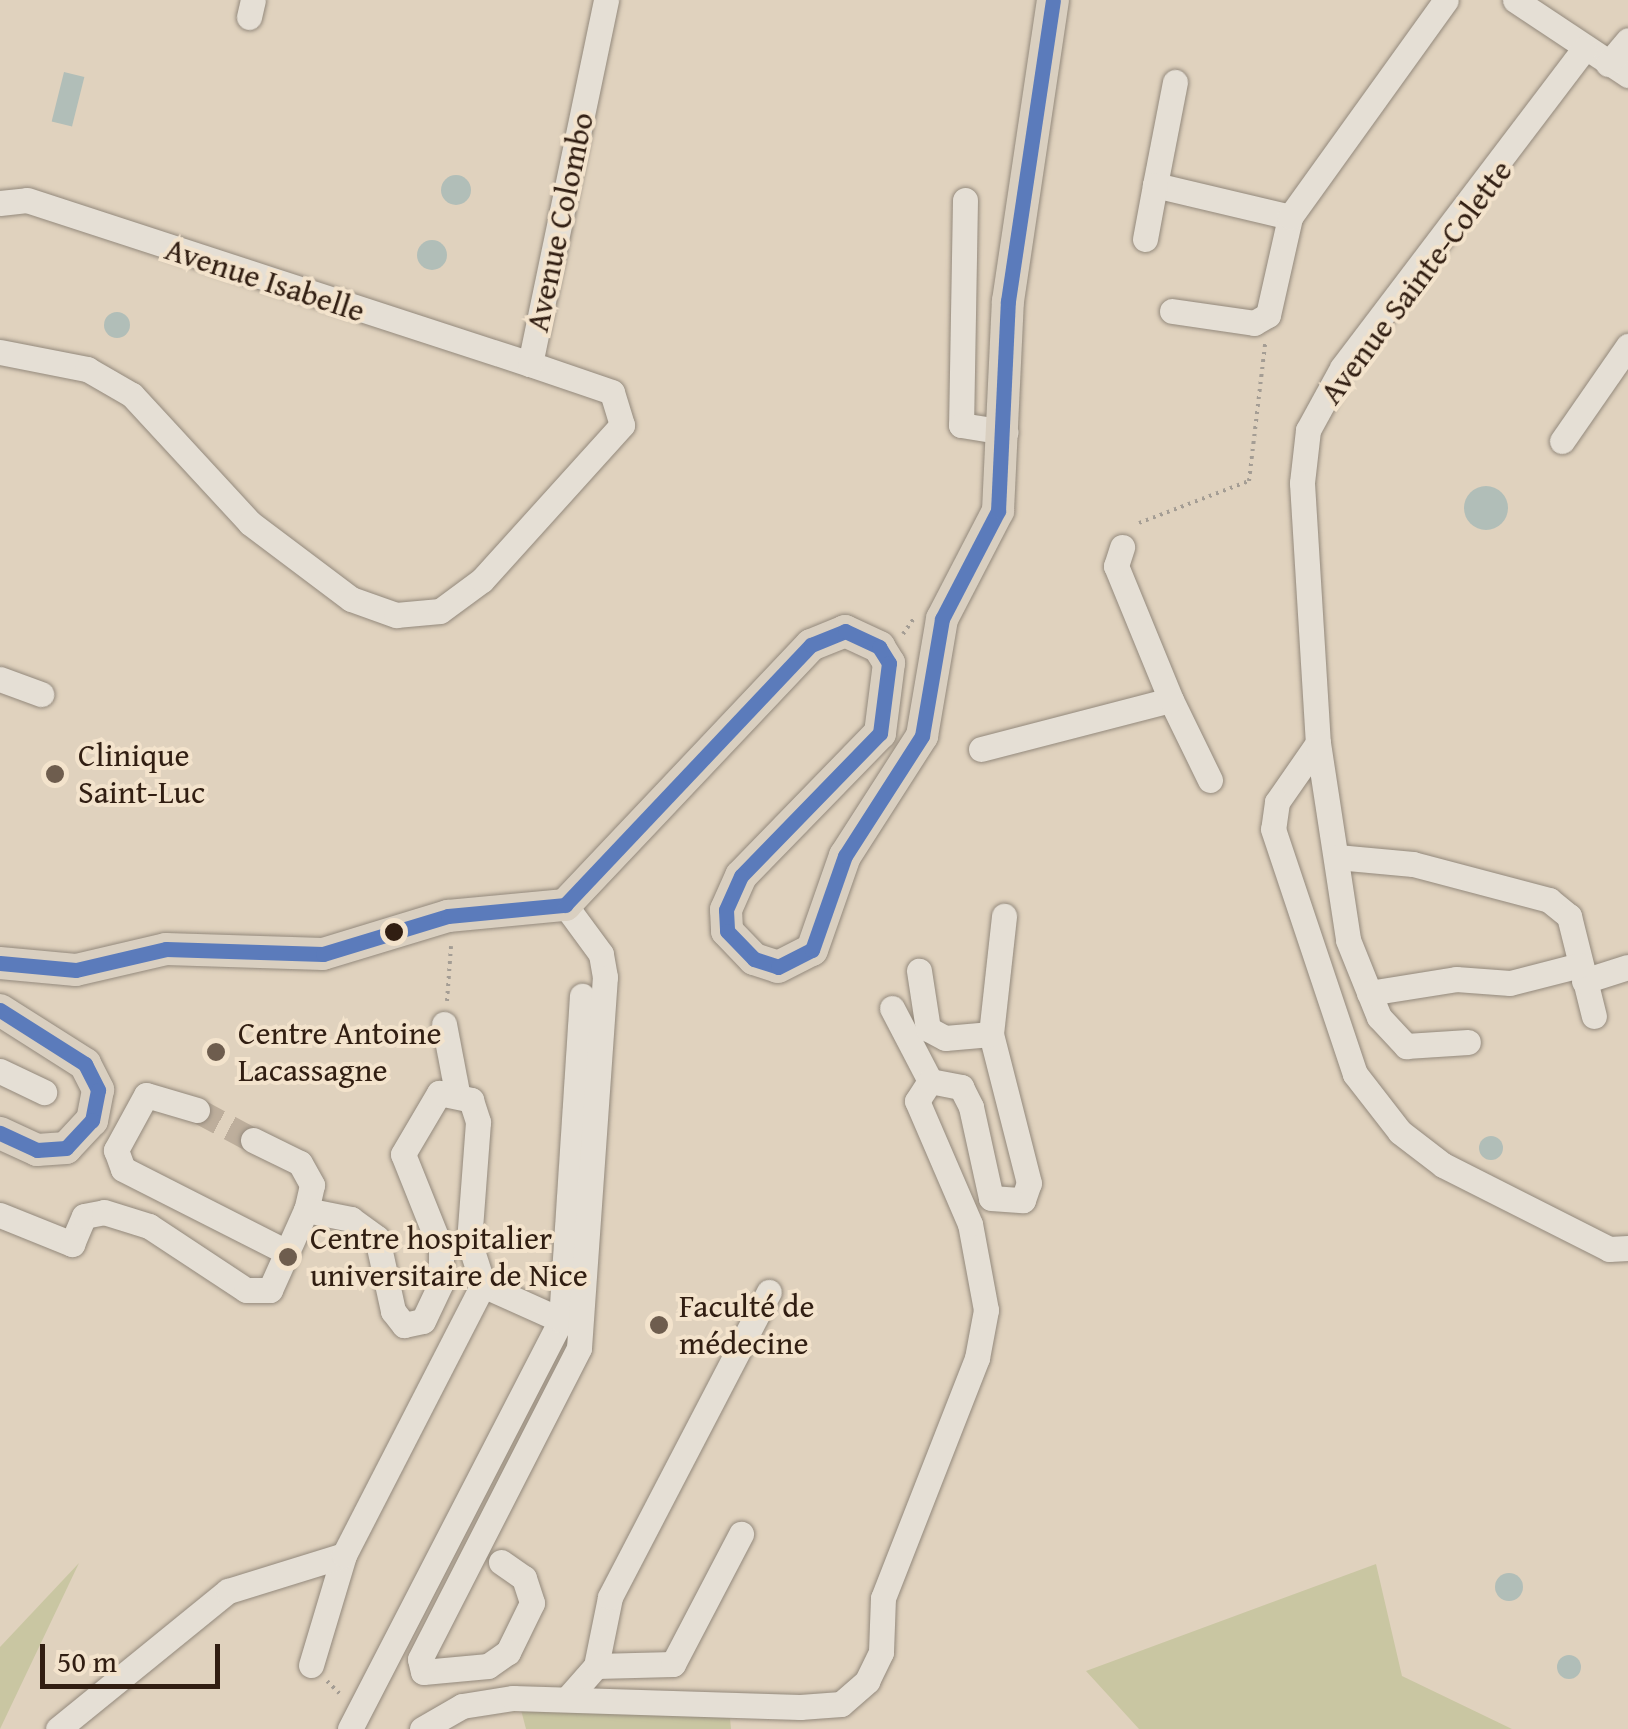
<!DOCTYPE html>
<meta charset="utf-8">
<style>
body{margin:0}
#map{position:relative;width:1628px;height:1729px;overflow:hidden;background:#e0d2be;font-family:"Gentium Book Plus",serif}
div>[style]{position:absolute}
.green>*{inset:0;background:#c9c6a2}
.water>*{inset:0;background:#b1beb8;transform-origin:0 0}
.round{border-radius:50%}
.minor-tunnel>*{height:25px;margin-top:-12.5px;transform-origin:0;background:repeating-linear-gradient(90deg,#bdae9c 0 25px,transparent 0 37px)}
.path>*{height:4px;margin-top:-2px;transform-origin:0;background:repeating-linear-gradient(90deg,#a49d94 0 2.5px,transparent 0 7.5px)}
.roads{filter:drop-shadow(0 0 2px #93897c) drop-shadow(0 0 2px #93897c)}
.minor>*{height:25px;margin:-12.5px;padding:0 12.5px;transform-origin:12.5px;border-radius:12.5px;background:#e5dfd5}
.major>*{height:32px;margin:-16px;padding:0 16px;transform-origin:16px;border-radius:16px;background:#d9cfc0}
.bus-1>*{height:15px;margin:-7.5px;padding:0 7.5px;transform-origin:7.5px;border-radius:7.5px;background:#5b7bbb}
.dots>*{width:28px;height:28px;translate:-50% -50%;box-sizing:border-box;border:5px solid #f3e3cc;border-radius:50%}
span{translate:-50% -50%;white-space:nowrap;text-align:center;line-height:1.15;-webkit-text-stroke:8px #f3e3cc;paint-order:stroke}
.street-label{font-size:32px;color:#311e12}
.poi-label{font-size:32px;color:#311e12}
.left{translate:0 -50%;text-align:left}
.scale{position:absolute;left:40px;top:1644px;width:180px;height:45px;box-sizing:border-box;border:5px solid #311e12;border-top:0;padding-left:12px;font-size:30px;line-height:35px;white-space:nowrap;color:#311e12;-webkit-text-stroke:8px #f3e3cc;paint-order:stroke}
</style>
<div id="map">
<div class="green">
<div style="clip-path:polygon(79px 1563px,0 1729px,0 1647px)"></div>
<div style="clip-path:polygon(1376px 1564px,1402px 1676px,1512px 1729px,1139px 1729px,1086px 1671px)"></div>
<div style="clip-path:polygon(521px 1710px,730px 1718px,731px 1729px,526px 1729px)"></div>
</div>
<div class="water">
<div style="left:64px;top:72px;width:21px;height:51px;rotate:14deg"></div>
<div class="round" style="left:441px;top:175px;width:30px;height:30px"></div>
<div class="round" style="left:417px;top:240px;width:30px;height:30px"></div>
<div class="round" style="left:104px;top:312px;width:26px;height:26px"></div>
<div class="round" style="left:1464px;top:486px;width:44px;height:44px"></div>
<div class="round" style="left:1479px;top:1136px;width:24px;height:24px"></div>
<div class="round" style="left:1495px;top:1573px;width:28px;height:28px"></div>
<div class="round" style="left:1557px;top:1655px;width:24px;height:24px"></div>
</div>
<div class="minor-tunnel">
<div style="left:197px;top:1110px;width:64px;rotate:28.2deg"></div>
</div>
<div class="path">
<div style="left:1139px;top:523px;width:118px;rotate:-20.9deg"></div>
<div style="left:1249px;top:481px;width:138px;rotate:-83.3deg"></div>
<div style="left:903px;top:634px;width:21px;rotate:-55deg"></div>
<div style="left:447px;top:1001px;width:55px;rotate:-85.8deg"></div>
<div style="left:327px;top:1681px;width:20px;rotate:45deg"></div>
</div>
<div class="roads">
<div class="minor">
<div style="left:1515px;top:0;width:136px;rotate:33.6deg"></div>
<div style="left:249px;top:17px;width:17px;rotate:-77deg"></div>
<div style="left:1584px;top:49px;width:400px;rotate:127.2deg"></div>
<div style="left:1342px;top:368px;width:71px;rotate:118.7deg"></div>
<div style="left:1308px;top:430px;width:53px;rotate:96.5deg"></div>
<div style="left:1302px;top:483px;width:260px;rotate:86.5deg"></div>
<div style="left:1318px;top:743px;width:72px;rotate:124.8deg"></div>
<div style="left:1277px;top:802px;width:27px;rotate:98deg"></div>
<div style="left:1273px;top:829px;width:258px;rotate:71.5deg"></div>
<div style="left:1355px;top:1074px;width:73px;rotate:52.2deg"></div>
<div style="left:1400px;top:1132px;width:54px;rotate:37.5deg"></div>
<div style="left:1443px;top:1165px;width:186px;rotate:26.8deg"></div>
<div style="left:1609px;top:1249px;width:19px;rotate:-3deg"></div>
<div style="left:1608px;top:64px;width:31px;rotate:-50deg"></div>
<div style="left:1175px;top:82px;width:105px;rotate:101deg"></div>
<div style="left:1155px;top:185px;width:139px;rotate:13.3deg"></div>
<div style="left:965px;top:200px;width:225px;rotate:91deg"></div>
<div style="left:961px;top:425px;width:45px;rotate:9deg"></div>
<div style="left:0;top:203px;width:27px;rotate:-6deg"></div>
<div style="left:27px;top:200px;width:529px;rotate:18.06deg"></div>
<div style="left:1145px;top:239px;width:55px;rotate:-79.5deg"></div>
<div style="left:1172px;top:311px;width:83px;rotate:8.3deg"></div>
<div style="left:1254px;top:323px;width:16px;rotate:-30deg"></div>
<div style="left:1268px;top:315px;width:100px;rotate:-77.3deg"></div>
<div style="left:1290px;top:217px;width:267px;rotate:-54.3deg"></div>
<div style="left:0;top:352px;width:89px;rotate:11.1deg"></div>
<div style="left:87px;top:369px;width:52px;rotate:30deg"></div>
<div style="left:132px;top:395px;width:174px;rotate:47.3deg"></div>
<div style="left:250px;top:523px;width:126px;rotate:37deg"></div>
<div style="left:351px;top:599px;width:48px;rotate:19.6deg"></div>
<div style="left:396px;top:615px;width:44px;rotate:-5.2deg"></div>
<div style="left:440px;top:611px;width:52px;rotate:-36.4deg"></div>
<div style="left:482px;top:580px;width:209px;rotate:-47.9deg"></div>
<div style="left:622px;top:425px;width:34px;rotate:-107deg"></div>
<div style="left:612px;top:392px;width:87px;rotate:-161.1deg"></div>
<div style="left:530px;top:364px;width:372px;rotate:-78.2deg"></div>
<div style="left:1562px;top:441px;width:116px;rotate:-55.2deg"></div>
<div style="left:0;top:679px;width:44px;rotate:20.1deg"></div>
<div style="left:1171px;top:700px;width:89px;rotate:64deg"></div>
<div style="left:1318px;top:743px;width:199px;rotate:81.3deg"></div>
<div style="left:1348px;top:940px;width:83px;rotate:68.1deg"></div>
<div style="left:1379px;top:1017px;width:40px;rotate:47deg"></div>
<div style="left:1406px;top:1046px;width:62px;rotate:-3.7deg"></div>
<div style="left:981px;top:749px;width:196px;rotate:-14.5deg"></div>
<div style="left:1171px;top:700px;width:145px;rotate:-112.3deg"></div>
<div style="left:1116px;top:566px;width:20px;rotate:-72deg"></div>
<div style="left:1337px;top:857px;width:76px;rotate:5.3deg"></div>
<div style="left:1413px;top:864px;width:141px;rotate:14.8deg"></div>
<div style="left:1549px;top:900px;width:26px;rotate:39deg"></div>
<div style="left:1569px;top:916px;width:103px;rotate:76deg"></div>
<div style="left:1584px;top:981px;width:46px;rotate:-17.7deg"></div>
<div style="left:1369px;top:993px;width:88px;rotate:-9.1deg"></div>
<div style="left:1456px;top:979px;width:54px;rotate:4.2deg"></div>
<div style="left:1510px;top:983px;width:72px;rotate:-14.4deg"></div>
<div style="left:892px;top:1008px;width:82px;rotate:62.5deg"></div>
<div style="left:444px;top:1024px;width:69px;rotate:79.2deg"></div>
<div style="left:991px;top:1034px;width:119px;rotate:-83.7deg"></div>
<div style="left:0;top:1071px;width:49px;rotate:25.5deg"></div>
<div style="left:197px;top:1110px;width:53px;rotate:-163.6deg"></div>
<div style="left:146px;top:1095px;width:63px;rotate:118.6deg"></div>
<div style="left:116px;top:1150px;width:20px;rotate:70deg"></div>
<div style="left:123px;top:1169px;width:177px;rotate:26.9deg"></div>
<div style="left:253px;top:1140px;width:52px;rotate:26.1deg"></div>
<div style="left:300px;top:1163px;width:25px;rotate:61deg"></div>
<div style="left:312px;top:1185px;width:26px;rotate:103deg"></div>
<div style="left:0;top:1215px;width:78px;rotate:21.9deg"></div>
<div style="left:72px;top:1244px;width:30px;rotate:-67deg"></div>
<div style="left:84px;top:1216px;width:20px;rotate:-11deg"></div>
<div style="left:104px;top:1212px;width:47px;rotate:17.3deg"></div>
<div style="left:149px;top:1226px;width:116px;rotate:33.4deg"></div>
<div style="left:246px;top:1290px;width:24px"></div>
<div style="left:270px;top:1290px;width:88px;rotate:-65.8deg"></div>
<div style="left:306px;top:1210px;width:46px;rotate:11.3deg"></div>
<div style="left:351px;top:1219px;width:32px;rotate:36deg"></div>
<div style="left:377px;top:1238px;width:75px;rotate:77.6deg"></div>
<div style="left:393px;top:1311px;width:18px;rotate:52deg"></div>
<div style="left:404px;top:1325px;width:19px;rotate:-12deg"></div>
<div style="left:423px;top:1321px;width:42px;rotate:-64.7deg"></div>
<div style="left:441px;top:1283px;width:34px;rotate:-90deg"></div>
<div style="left:441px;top:1249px;width:102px;rotate:-111.8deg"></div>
<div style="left:403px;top:1154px;width:71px;rotate:-59.5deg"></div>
<div style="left:439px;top:1093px;width:33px;rotate:12deg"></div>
<div style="left:471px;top:1100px;width:23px;rotate:72deg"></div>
<div style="left:478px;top:1122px;width:119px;rotate:94.3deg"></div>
<div style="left:469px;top:1241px;width:46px;rotate:72.3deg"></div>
<div style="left:483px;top:1285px;width:85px;rotate:24.2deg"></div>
<div style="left:561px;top:1320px;width:460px;rotate:117.3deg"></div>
<div style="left:561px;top:1320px;width:325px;rotate:-86.3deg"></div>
<div style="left:501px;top:1562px;width:28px;rotate:35deg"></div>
<div style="left:524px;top:1578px;width:26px;rotate:72deg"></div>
<div style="left:532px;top:1603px;width:55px;rotate:116.1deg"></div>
<div style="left:508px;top:1652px;width:24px;rotate:145deg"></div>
<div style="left:488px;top:1666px;width:65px;rotate:174.7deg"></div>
<div style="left:423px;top:1672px;width:13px;rotate:-103deg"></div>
<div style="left:420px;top:1659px;width:349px;rotate:-62.9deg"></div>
<div style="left:579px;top:1348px;width:372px;rotate:-86deg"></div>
<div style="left:605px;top:977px;width:23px;rotate:-100deg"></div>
<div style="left:601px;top:954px;width:61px;rotate:-126.3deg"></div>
<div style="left:311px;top:1665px;width:115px;rotate:-73.3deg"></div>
<div style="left:596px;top:1666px;width:70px;rotate:-78.5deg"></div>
<div style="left:610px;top:1597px;width:344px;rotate:-62.5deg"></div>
<div style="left:567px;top:1699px;width:44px;rotate:-48.7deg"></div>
<div style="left:596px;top:1666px;width:77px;rotate:-1.5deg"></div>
<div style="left:673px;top:1664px;width:147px;rotate:-62.4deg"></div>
<div style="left:58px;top:1729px;width:219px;rotate:-39.1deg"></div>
<div style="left:228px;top:1591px;width:121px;rotate:-17.2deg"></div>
<div style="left:344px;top:1555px;width:304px;rotate:-62.8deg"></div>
<div style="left:422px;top:1729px;width:46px;rotate:-29.9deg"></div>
<div style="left:462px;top:1706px;width:52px;rotate:-8.9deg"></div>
<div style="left:513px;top:1698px;width:287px;rotate:1.8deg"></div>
<div style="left:800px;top:1707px;width:41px;rotate:-4.2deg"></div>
<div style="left:841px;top:1704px;width:35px;rotate:-41deg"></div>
<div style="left:867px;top:1681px;width:32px;rotate:-64deg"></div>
<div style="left:881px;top:1652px;width:54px;rotate:-87.9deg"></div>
<div style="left:883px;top:1598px;width:258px;rotate:-68.6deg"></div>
<div style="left:977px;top:1358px;width:49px;rotate:-79.4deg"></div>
<div style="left:986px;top:1310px;width:87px;rotate:-100.5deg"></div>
<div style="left:970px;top:1224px;width:134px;rotate:-113.3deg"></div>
<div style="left:917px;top:1101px;width:24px;rotate:-57deg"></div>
<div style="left:930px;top:1081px;width:32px;rotate:11deg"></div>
<div style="left:961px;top:1087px;width:22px;rotate:63deg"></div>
<div style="left:971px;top:1107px;width:93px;rotate:77.6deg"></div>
<div style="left:991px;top:1198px;width:32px;rotate:4deg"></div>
<div style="left:1023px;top:1200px;width:18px;rotate:-71deg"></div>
<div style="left:1029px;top:1183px;width:154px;rotate:-104.3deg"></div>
<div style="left:991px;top:1034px;width:46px;rotate:175deg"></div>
<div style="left:945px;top:1038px;width:19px;rotate:-152deg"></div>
<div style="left:928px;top:1029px;width:59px;rotate:-98.8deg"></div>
</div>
<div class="major">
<div style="left:0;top:963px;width:76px;rotate:5.3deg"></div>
<div style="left:76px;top:970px;width:92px;rotate:-13.1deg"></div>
<div style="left:166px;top:949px;width:157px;rotate:1.8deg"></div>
<div style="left:323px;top:954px;width:131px;rotate:-16.9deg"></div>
<div style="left:448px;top:916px;width:118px;rotate:-5.4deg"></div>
<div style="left:565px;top:905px;width:358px;rotate:-46.6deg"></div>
<div style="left:811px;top:645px;width:37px;rotate:-22deg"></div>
<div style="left:845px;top:631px;width:38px;rotate:25deg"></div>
<div style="left:879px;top:647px;width:19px;rotate:58deg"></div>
<div style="left:889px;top:663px;width:71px;rotate:97.3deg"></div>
<div style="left:880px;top:733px;width:199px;rotate:134.2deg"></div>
<div style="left:741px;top:876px;width:37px;rotate:114deg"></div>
<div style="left:726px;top:910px;width:21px;rotate:87deg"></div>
<div style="left:727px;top:931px;width:39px;rotate:46deg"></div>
<div style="left:754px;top:959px;width:25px;rotate:18deg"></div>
<div style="left:778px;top:967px;width:38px;rotate:-27deg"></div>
<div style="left:812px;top:950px;width:100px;rotate:-70.7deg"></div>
<div style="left:845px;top:856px;width:143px;rotate:-57.3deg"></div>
<div style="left:922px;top:736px;width:119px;rotate:-80.3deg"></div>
<div style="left:942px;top:619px;width:122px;rotate:-62.6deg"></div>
<div style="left:998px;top:511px;width:210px;rotate:-87.3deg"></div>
<div style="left:1008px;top:301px;width:304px;rotate:-81.5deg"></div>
<div style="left:0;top:1010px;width:101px;rotate:32.4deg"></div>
<div style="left:85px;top:1064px;width:29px;rotate:63deg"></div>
<div style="left:98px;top:1090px;width:31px;rotate:101deg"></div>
<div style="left:92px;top:1120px;width:38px;rotate:133deg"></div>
<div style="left:66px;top:1148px;width:29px;rotate:176deg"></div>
<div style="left:37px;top:1150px;width:41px;rotate:-155.3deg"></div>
</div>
</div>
<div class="bus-1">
<div style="left:0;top:963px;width:76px;rotate:5.3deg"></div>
<div style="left:76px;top:970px;width:92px;rotate:-13.1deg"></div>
<div style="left:166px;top:949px;width:157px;rotate:1.8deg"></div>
<div style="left:323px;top:954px;width:131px;rotate:-16.9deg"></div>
<div style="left:448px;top:916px;width:118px;rotate:-5.4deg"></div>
<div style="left:565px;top:905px;width:358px;rotate:-46.6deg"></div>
<div style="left:811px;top:645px;width:37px;rotate:-22deg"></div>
<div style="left:845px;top:631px;width:38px;rotate:25deg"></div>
<div style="left:879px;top:647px;width:19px;rotate:58deg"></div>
<div style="left:889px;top:663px;width:71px;rotate:97.3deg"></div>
<div style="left:880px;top:733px;width:199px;rotate:134.2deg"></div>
<div style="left:741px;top:876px;width:37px;rotate:114deg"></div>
<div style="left:726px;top:910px;width:21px;rotate:87deg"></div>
<div style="left:727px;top:931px;width:39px;rotate:46deg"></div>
<div style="left:754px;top:959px;width:25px;rotate:18deg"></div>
<div style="left:778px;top:967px;width:38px;rotate:-27deg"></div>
<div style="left:812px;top:950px;width:100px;rotate:-70.7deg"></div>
<div style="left:845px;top:856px;width:143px;rotate:-57.3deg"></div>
<div style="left:922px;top:736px;width:119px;rotate:-80.3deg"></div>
<div style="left:942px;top:619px;width:122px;rotate:-62.6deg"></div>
<div style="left:998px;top:511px;width:210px;rotate:-87.3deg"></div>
<div style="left:1008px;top:301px;width:304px;rotate:-81.5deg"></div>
<div style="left:0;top:1010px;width:101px;rotate:32.4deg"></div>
<div style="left:85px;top:1064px;width:29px;rotate:63deg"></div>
<div style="left:98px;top:1090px;width:31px;rotate:101deg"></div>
<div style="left:92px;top:1120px;width:38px;rotate:133deg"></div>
<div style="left:66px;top:1148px;width:29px;rotate:176deg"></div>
<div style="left:37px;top:1150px;width:41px;rotate:-155.3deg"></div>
</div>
<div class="dots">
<div style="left:55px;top:774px;background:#6e5d4e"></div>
<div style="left:394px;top:932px;background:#311e12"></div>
<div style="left:216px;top:1052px;background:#6e5d4e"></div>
<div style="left:288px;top:1257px;background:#6e5d4e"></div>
<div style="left:659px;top:1325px;background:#6e5d4e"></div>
</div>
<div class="street-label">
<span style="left:560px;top:222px;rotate:-78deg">Avenue Colombo</span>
<span style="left:265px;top:280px;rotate:18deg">Avenue Isabelle</span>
<span style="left:1416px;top:282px;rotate:-53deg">Avenue Sainte-Colette</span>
</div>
<div class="poi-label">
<span class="left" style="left:78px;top:774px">Clinique<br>Saint-Luc</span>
<span class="left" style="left:238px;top:1052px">Centre Antoine<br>Lacassagne</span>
<span class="left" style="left:310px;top:1257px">Centre hospitalier<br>universitaire de Nice</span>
<span class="left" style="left:679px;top:1325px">Faculté de<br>médecine</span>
</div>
<div class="scale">50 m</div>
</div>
